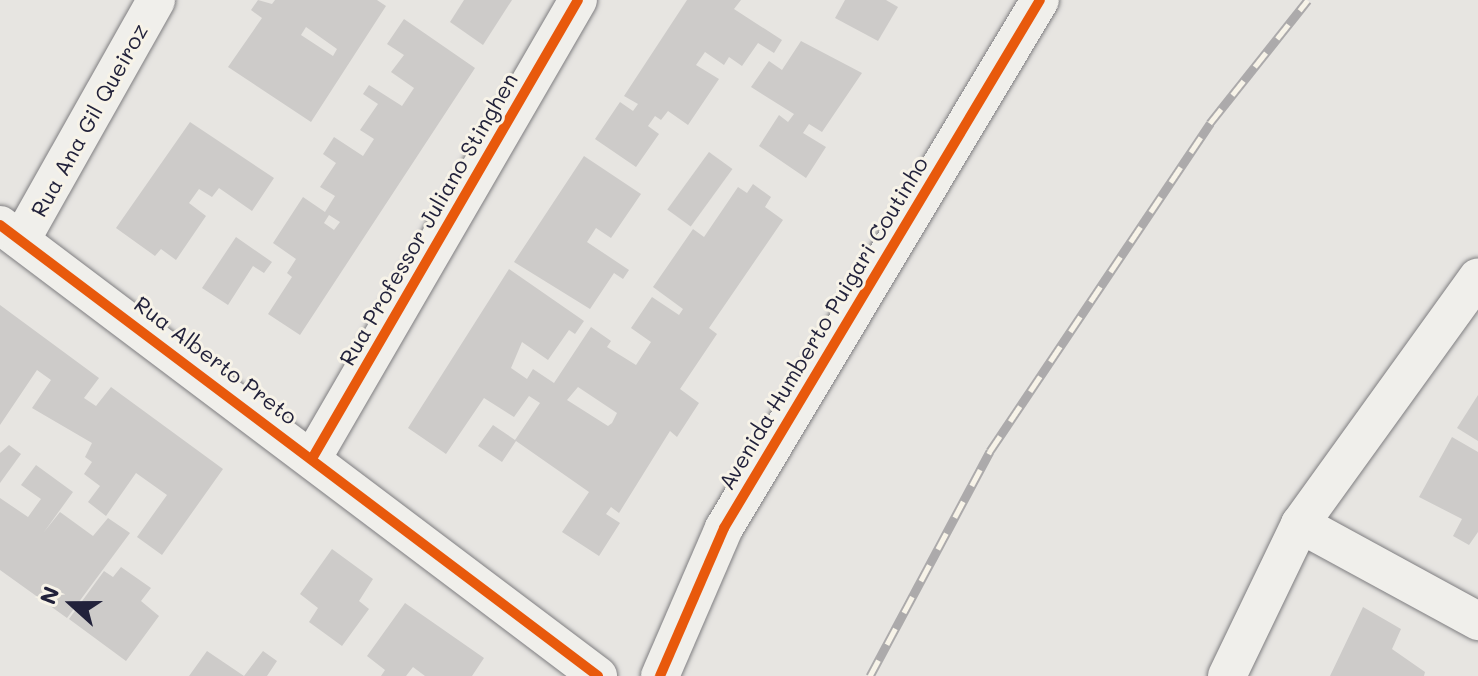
<!DOCTYPE html>
<style>
body{margin:0}
#map{position:relative;width:1478px;height:676px;overflow:hidden;background:#e7e5e1;font-family:Mali,sans-serif}
div>[style]{position:absolute}
.building>*{inset:0;background:#cdcbc9;transform-origin:0 0}
.roads{filter:drop-shadow(0 0 2px #7f7e81) drop-shadow(0 0 2px #7f7e81)}
.minor>*{height:38px;margin:-19px;padding:0 19px;transform-origin:19px;border-radius:19px;background:#f0efeb}
.rail>*{height:9px;margin-top:-4.5px;transform-origin:0;background:repeating-linear-gradient(90deg,#f7f3e8 0 18px,#acaaab 0 36px);box-sizing:border-box;border-block:2px solid #acaaab}
.cycleway>*{height:10px;margin:-5px;padding:0 5px;transform-origin:5px;border-radius:5px;background:#e8590c}
span{translate:-50% -50%;white-space:nowrap;text-align:center;line-height:1.15;-webkit-text-stroke:6px #f7f3e8;paint-order:stroke}
.street-label{font-size:22px;color:#22223b}
.north{position:absolute;left:32px;top:564px;width:80px;height:80px;-webkit-text-stroke:6px #f7f3e8;paint-order:stroke;rotate:291deg;font-size:22px;font-weight:700;line-height:32px;text-align:center;color:#22223b}
.north::after{content:'';display:block;margin:auto;width:28px;height:36px;background:#22223b;clip-path:polygon(50% 0,100% 100%,50% 72%,0 100%)}
</style>
<div id="map">
<div class="building">
<div style="clip-path:polygon(evenodd,258px 0,272px 4px,275px 0,377px 0,386px 6px,311px 122px,228px 67px,262px 18px,251px 10px,258px 0,306px 27px,337px 49px,333px 56px,301px 35px,306px 27px)"></div>
<div style="clip-path:polygon(464px 0,512px 0,483px 45px,450px 22px)"></div>
<div style="clip-path:polygon(687px 0,741px 0,734px 9px,782px 40px,774px 53px,758px 43px,742px 66px,729px 57px,724px 65px,705px 52px,696px 65px,719px 79px,688px 125px,668px 111px,661px 120px,655px 116px,648px 126px,659px 134px,636px 167px,595px 139px,620px 102px,633px 111px,638px 104px,624px 96px)"></div>
<div style="clip-path:polygon(845px 0,886px 0,898px 7px,878px 41px,835px 18px)"></div>
<div style="clip-path:polygon(evenodd,404px 19px,475px 68px,300px 335px,268px 314px,292px 277px,287px 273px,296px 259px,273px 243px,303px 197px,325px 212px,335px 196px,320px 187px,336px 163px,323px 154px,334px 137px,363px 156px,374px 139px,360px 130px,378px 104px,363px 94px,369px 85px,402px 106px,414px 88px,391px 72px,404px 55px,387px 44px,404px 19px,329px 215px,340px 222px,334px 230px,324px 223px,329px 215px)"></div>
<div style="clip-path:polygon(801px 41px,862px 73px,822px 132px,809px 124px,803px 133px,826px 147px,806px 178px,759px 146px,779px 115px,788px 122px,794px 114px,751px 87px,769px 61px,782px 70px)"></div>
<div style="clip-path:polygon(190px 122px,274px 178px,252px 211px,219px 188px,212px 197px,199px 189px,189px 203px,206px 216px,176px 260px,161px 249px,155px 256px,116px 228px)"></div>
<div style="left:709px;top:152px;width:29px;height:71px;rotate:36deg"></div>
<div style="clip-path:polygon(584px 156px,641px 194px,611px 238px,596px 228px,587px 242px,629px 270px,623px 279px,614px 273px,590px 309px,514px 262px)"></div>
<div style="clip-path:polygon(evenodd,753px 184px,771px 197px,765px 207px,783px 220px,709px 328px,717px 334px,680px 389px,699px 403px,677px 437px,670px 431px,619px 513px,611px 507px,606px 514px,620px 523px,599px 556px,562px 532px,589px 492px,516px 441px,502px 462px,478px 446px,493px 425px,515px 440px,540px 403px,529px 396px,514px 417px,484px 398px,446px 454px,408px 428px,509px 269px,584px 321px,575px 334px,569px 330px,548px 360px,522px 342px,511px 368px,527px 379px,533px 369px,554px 383px,591px 327px,611px 341px,607px 347px,636px 365px,651px 342px,631px 328px,652px 297px,679px 315px,683px 309px,653px 287px,693px 229px,704px 237px,738px 187px,747px 193px,753px 184px,578px 387px,617px 413px,612px 423px,608px 426px,567px 400px,578px 387px)"></div>
<div style="clip-path:polygon(236px 237px,272px 262px,264px 273px,253px 266px,228px 305px,202px 288px)"></div>
<div style="clip-path:polygon(0 305px,99px 378px,84px 398px,96px 406px,111px 387px,223px 469px,162px 555px,137px 537px,167px 495px,136px 473px,106px 516px,88px 502px,100px 486px,84px 474px,92px 462px,85px 457px,92px 443px,32px 408px,51px 380px,37px 370px,0 425px)"></div>
<div style="clip-path:polygon(1478px 395px,1478px 441px,1457px 428px)"></div>
<div style="clip-path:polygon(1452px 437px,1478px 452px,1478px 532px,1469px 545px,1453px 536px,1462px 519px,1419px 497px)"></div>
<div style="clip-path:polygon(9px 445px,21px 454px,0 483px,0 453px)"></div>
<div style="clip-path:polygon(36px 465px,73px 492px,44px 532px,60px 512px,93px 536px,108px 518px,130px 533px,67px 618px,0 570px,0 498px,28px 517px,41px 499px,21px 485px)"></div>
<div style="clip-path:polygon(332px 549px,373px 579px,359px 601px,369px 609px,342px 646px,309px 622px,318px 608px,300px 594px)"></div>
<div style="clip-path:polygon(121px 567px,151px 588px,141px 601px,159px 616px,126px 661px,69px 619px,104px 571px,113px 577px)"></div>
<div style="clip-path:polygon(405px 603px,484px 658px,472px 676px,425px 676px,413px 667px,406px 676px,381px 676px,385px 670px,367px 656px)"></div>
<div style="clip-path:polygon(1363px 607px,1401px 629px,1392px 649px,1425px 672px,1424px 676px,1330px 676px)"></div>
<div style="clip-path:polygon(207px 651px,244px 676px,263px 651px,277px 661px,267px 676px,189px 676px)"></div>
</div>
<div class="roads">
<div class="minor">
<div style="left:0;top:225px;width:749px;rotate:37.02deg"></div>
<div style="left:21px;top:240px;width:275px;rotate:-60.6deg"></div>
<div style="left:313px;top:457px;width:528px;rotate:-59.89deg"></div>
<div style="left:1300px;top:524px;width:203px;rotate:28.6deg"></div>
<div style="left:660px;top:676px;width:161px;rotate:-66.6deg"></div>
<div style="left:724px;top:528px;width:615px;rotate:-59.1deg"></div>
<div style="left:1227px;top:676px;width:169px;rotate:-64.3deg"></div>
<div style="left:1300px;top:524px;width:304px;rotate:-54.2deg"></div>
</div>
</div>
<div class="rail">
<div style="left:870px;top:676px;width:255px;rotate:-61.9deg"></div>
<div style="left:990px;top:451px;width:395px;rotate:-56.1deg"></div>
<div style="left:1210px;top:123px;width:157px;rotate:-51.5deg"></div>
</div>
<div class="cycleway">
<div style="left:0;top:225px;width:749px;rotate:37.02deg"></div>
<div style="left:313px;top:457px;width:528px;rotate:-59.89deg"></div>
<div style="left:660px;top:676px;width:161px;rotate:-66.6deg"></div>
<div style="left:724px;top:528px;width:615px;rotate:-59.1deg"></div>
</div>
<div class="street-label">
<span style="left:89px;top:120px;rotate:-61deg">Rua Ana Gil Queiroz</span>
<span style="left:428px;top:219px;rotate:-60deg">Rua Professor Juliano Stinghen</span>
<span style="left:823px;top:323px;rotate:-59deg">Avenida Humberto Puigari Coutinho</span>
<span style="left:216px;top:360px;rotate:37deg">Rua Alberto Preto</span>
</div>
<div class="north">N</div>
</div>
